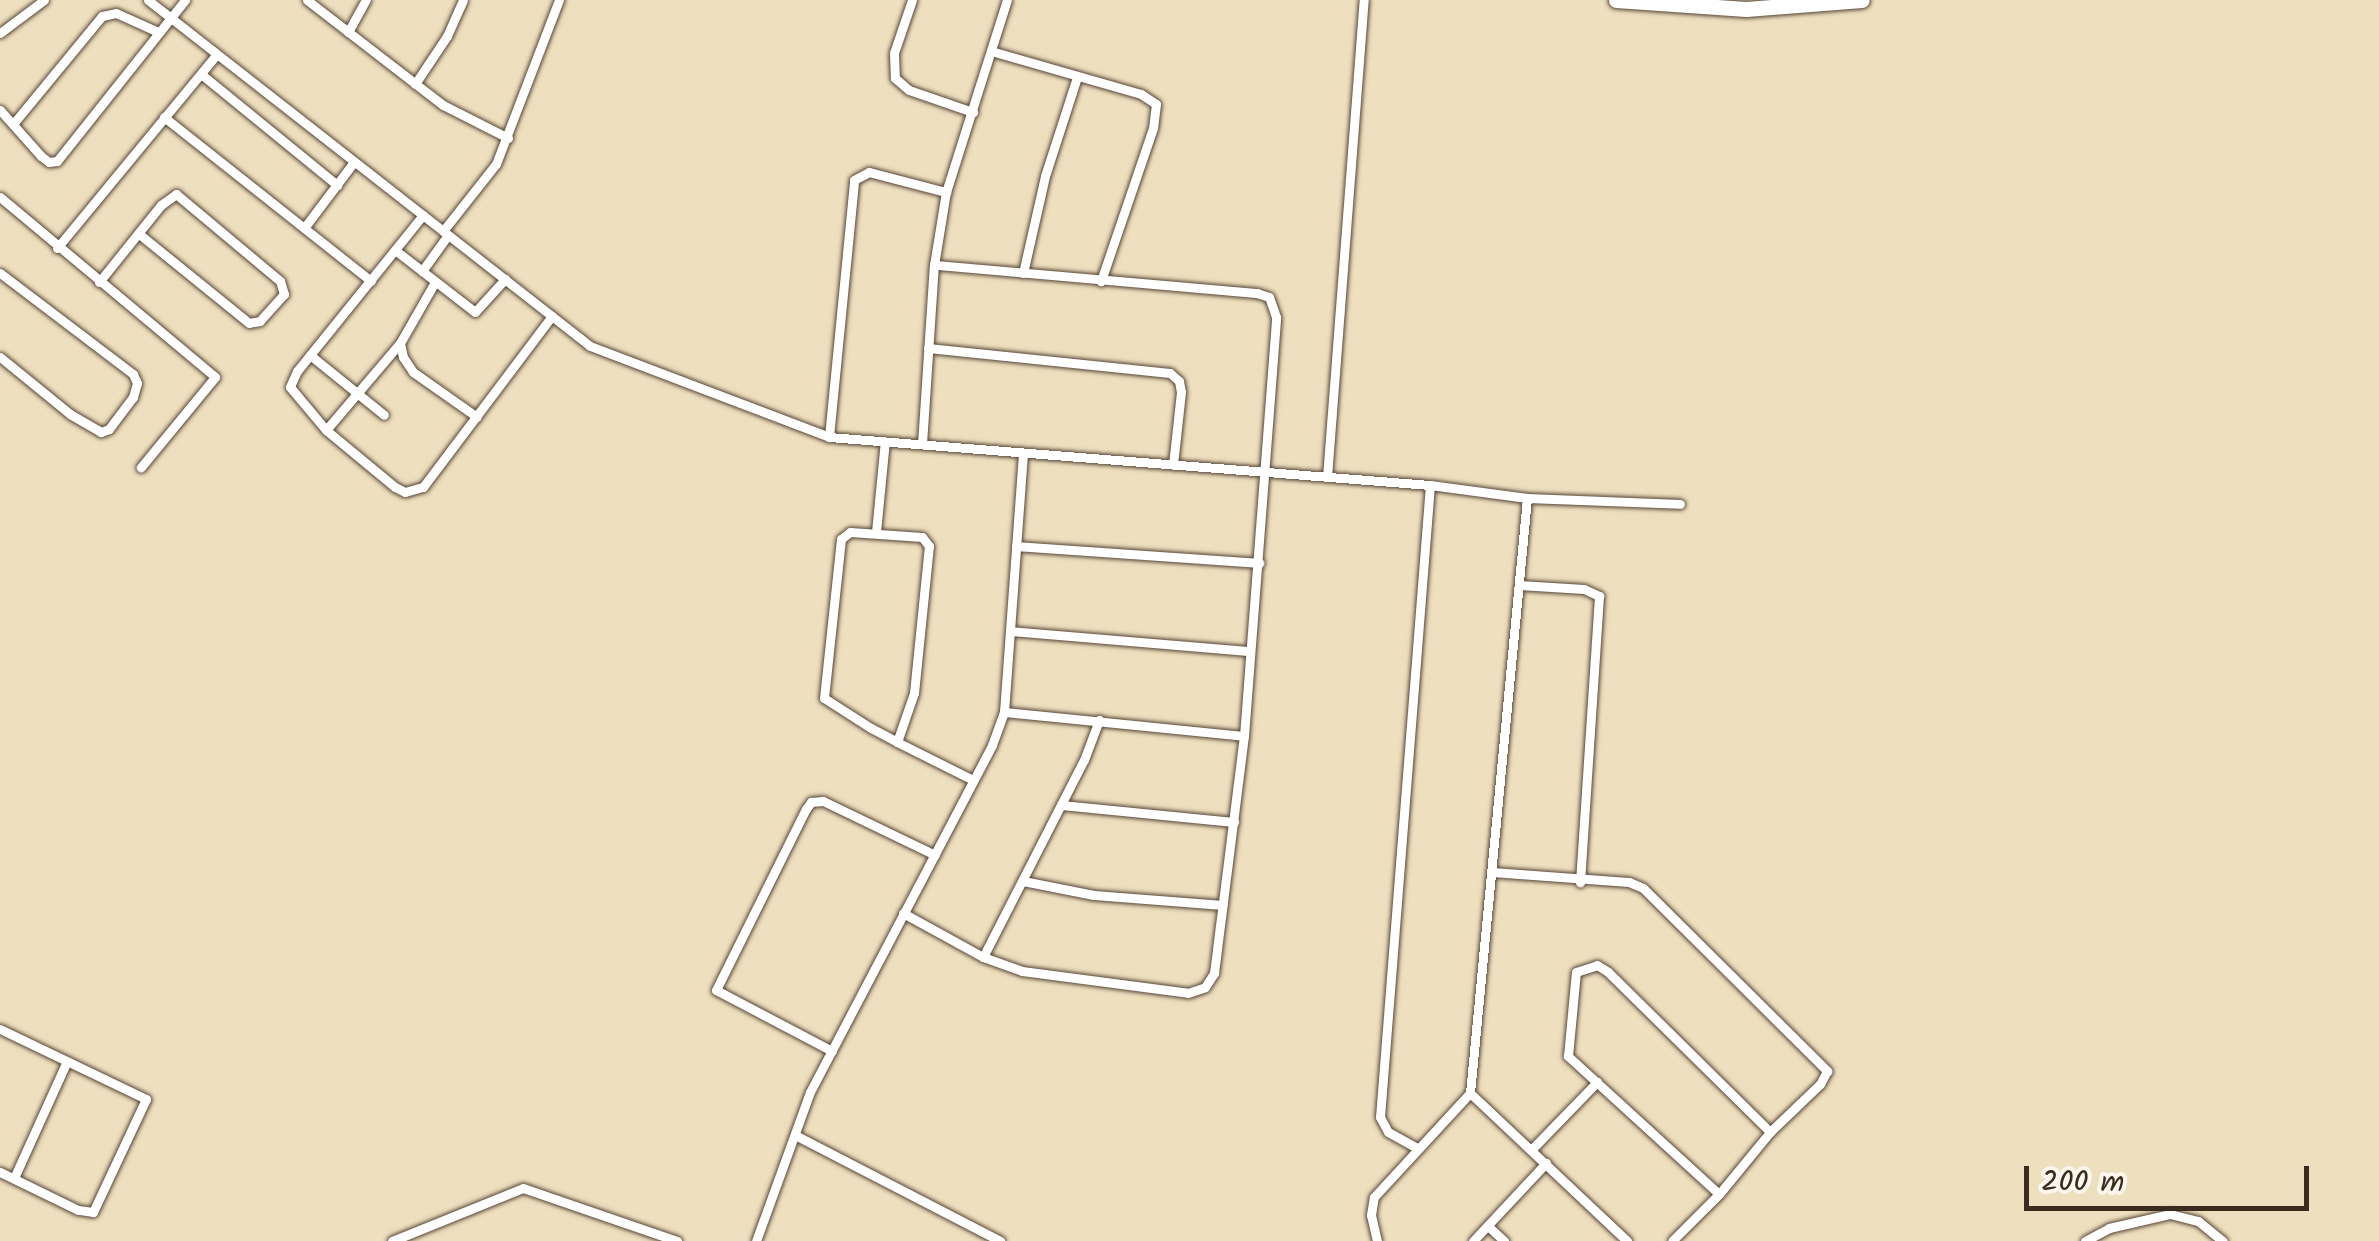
<!DOCTYPE html>
<style>
body{margin:0}
#map{position:relative;width:2379px;height:1241px;overflow:hidden;background:#eedfbe;font-family:Kalam,sans-serif}
div>[style]{position:absolute}
.roads{filter:drop-shadow(0 0 2px #564536) drop-shadow(0 0 2px #564536)}
.minor>*{height:9px;margin:-4.5px;padding:0 4.5px;transform-origin:4.5px;border-radius:4.5px;background:#fff}
.trunk>*{height:15px;margin:-7.5px;padding:0 7.5px;transform-origin:7.5px;border-radius:7.5px;background:#fff}
span{translate:-50% -50%;white-space:nowrap;text-align:center;line-height:1.15;-webkit-text-stroke:9px #fbf7ec;paint-order:stroke}
.scale{position:absolute;left:2024px;top:1166px;width:285px;height:45px;box-sizing:border-box;border:5px solid #3b2a1e;border-top:0;padding-left:12px;font-size:30px;line-height:35px;white-space:nowrap;color:#3b2a1e;-webkit-text-stroke:8px #fbf7ec;paint-order:stroke}
</style>
<div id="map">
<div class="roads">
<div class="minor">
<div style="left:148px;top:0;width:561px;rotate:38.05deg"></div>
<div style="left:590px;top:346px;width:256px;rotate:20.8deg"></div>
<div style="left:829px;top:437px;width:603px;rotate:4.57deg"></div>
<div style="left:1430px;top:485px;width:98px;rotate:7.6deg"></div>
<div style="left:1527px;top:498px;width:153px;rotate:2.2deg"></div>
<div style="left:307px;top:0;width:172px;rotate:37.7deg"></div>
<div style="left:443px;top:105px;width:73px;rotate:26.9deg"></div>
<div style="left:912px;top:0;width:56px;rotate:108.8deg"></div>
<div style="left:894px;top:53px;width:25px;rotate:88deg"></div>
<div style="left:895px;top:78px;width:18px;rotate:41deg"></div>
<div style="left:909px;top:90px;width:68px;rotate:19deg"></div>
<div style="left:348px;top:32px;width:37px;rotate:-61deg"></div>
<div style="left:0;top:33px;width:55px;rotate:-36.9deg"></div>
<div style="left:991px;top:51px;width:156px;rotate:16deg"></div>
<div style="left:1141px;top:94px;width:18px;rotate:34deg"></div>
<div style="left:1156px;top:104px;width:24px;rotate:97deg"></div>
<div style="left:1153px;top:128px;width:162px;rotate:108.8deg"></div>
<div style="left:201px;top:74px;width:176px;rotate:39.2deg"></div>
<div style="left:415px;top:84px;width:58px;rotate:-56.3deg"></div>
<div style="left:447px;top:36px;width:39px;rotate:-66deg"></div>
<div style="left:0;top:110px;width:62px;rotate:48.3deg"></div>
<div style="left:41px;top:156px;width:10px;rotate:37deg"></div>
<div style="left:49px;top:162px;width:8px;rotate:-7deg"></div>
<div style="left:57px;top:161px;width:206px;rotate:-51.5deg"></div>
<div style="left:164px;top:117px;width:264px;rotate:38.4deg"></div>
<div style="left:13px;top:124px;width:140px;rotate:-50.5deg"></div>
<div style="left:102px;top:16px;width:14px;rotate:-12deg"></div>
<div style="left:116px;top:13px;width:46px;rotate:24.3deg"></div>
<div style="left:0;top:197px;width:280px;rotate:39.9deg"></div>
<div style="left:215px;top:377px;width:117px;rotate:129.4deg"></div>
<div style="left:423px;top:215px;width:201px;rotate:128.9deg"></div>
<div style="left:297px;top:371px;width:17px;rotate:114deg"></div>
<div style="left:290px;top:387px;width:56px;rotate:50.1deg"></div>
<div style="left:326px;top:430px;width:89px;rotate:39.6deg"></div>
<div style="left:395px;top:487px;width:11px;rotate:27deg"></div>
<div style="left:405px;top:492px;width:19px;rotate:-16deg"></div>
<div style="left:423px;top:487px;width:214px;rotate:-53deg"></div>
<div style="left:304px;top:228px;width:83px;rotate:-52.9deg"></div>
<div style="left:443px;top:231px;width:85px;rotate:-51.7deg"></div>
<div style="left:496px;top:164px;width:176px;rotate:-69deg"></div>
<div style="left:57px;top:248px;width:250px;rotate:-50.5deg"></div>
<div style="left:395px;top:250px;width:101px;rotate:37.8deg"></div>
<div style="left:475px;top:312px;width:45px;rotate:-47.7deg"></div>
<div style="left:422px;top:271px;width:44px;rotate:-54.2deg"></div>
<div style="left:0;top:273px;width:167px;rotate:37.2deg"></div>
<div style="left:133px;top:374px;width:10px;rotate:66deg"></div>
<div style="left:137px;top:383px;width:15px;rotate:106deg"></div>
<div style="left:133px;top:397px;width:40px;rotate:127deg"></div>
<div style="left:109px;top:429px;width:9px;rotate:159deg"></div>
<div style="left:101px;top:432px;width:36px;rotate:-150deg"></div>
<div style="left:70px;top:414px;width:90px;rotate:-140.8deg"></div>
<div style="left:1023px;top:273px;width:99px;rotate:-77.2deg"></div>
<div style="left:1045px;top:176px;width:104px;rotate:-72.1deg"></div>
<div style="left:99px;top:282px;width:99px;rotate:-51.2deg"></div>
<div style="left:161px;top:205px;width:19px;rotate:-36deg"></div>
<div style="left:176px;top:194px;width:136px;rotate:39.9deg"></div>
<div style="left:280px;top:281px;width:14px;rotate:73deg"></div>
<div style="left:284px;top:294px;width:36px;rotate:132deg"></div>
<div style="left:260px;top:321px;width:11px;rotate:170deg"></div>
<div style="left:249px;top:323px;width:141px;rotate:-141deg"></div>
<div style="left:435px;top:282px;width:70px;rotate:119.8deg"></div>
<div style="left:400px;top:343px;width:14px;rotate:78deg"></div>
<div style="left:403px;top:357px;width:18px;rotate:56deg"></div>
<div style="left:413px;top:372px;width:78px;rotate:35.1deg"></div>
<div style="left:928px;top:348px;width:243px;rotate:5.9deg"></div>
<div style="left:1170px;top:373px;width:12px;rotate:42deg"></div>
<div style="left:1179px;top:381px;width:11px;rotate:80deg"></div>
<div style="left:1181px;top:392px;width:73px;rotate:96.3deg"></div>
<div style="left:310px;top:355px;width:95px;rotate:39deg"></div>
<div style="left:326px;top:430px;width:114px;rotate:-49.6deg"></div>
<div style="left:829px;top:437px;width:258px;rotate:-84.4deg"></div>
<div style="left:854px;top:180px;width:17px;rotate:-28deg"></div>
<div style="left:869px;top:172px;width:80px;rotate:14.6deg"></div>
<div style="left:922px;top:444px;width:179px;rotate:-86.2deg"></div>
<div style="left:934px;top:265px;width:74px;rotate:-80.7deg"></div>
<div style="left:946px;top:192px;width:201px;rotate:-72.4deg"></div>
<div style="left:1327px;top:477px;width:478px;rotate:-85.6deg"></div>
<div style="left:1527px;top:498px;width:598px;rotate:95.47deg"></div>
<div style="left:1470px;top:1093px;width:216px;rotate:43.3deg"></div>
<div style="left:876px;top:532px;width:91px;rotate:-84.4deg"></div>
<div style="left:1016px;top:546px;width:244px;rotate:4deg"></div>
<div style="left:1519px;top:585px;width:65px;rotate:3.5deg"></div>
<div style="left:1584px;top:589px;width:17px;rotate:25deg"></div>
<div style="left:1599px;top:596px;width:287px;rotate:93.8deg"></div>
<div style="left:1010px;top:631px;width:240px;rotate:4.8deg"></div>
<div style="left:1004px;top:712px;width:241px;rotate:5.7deg"></div>
<div style="left:897px;top:742px;width:52px;rotate:-70.9deg"></div>
<div style="left:914px;top:693px;width:148px;rotate:-84.2deg"></div>
<div style="left:929px;top:546px;width:11px;rotate:-128deg"></div>
<div style="left:922px;top:537px;width:72px;rotate:-176deg"></div>
<div style="left:850px;top:532px;width:11px;rotate:142deg"></div>
<div style="left:841px;top:539px;width:160px;rotate:96.1deg"></div>
<div style="left:824px;top:698px;width:56px;rotate:32.6deg"></div>
<div style="left:871px;top:728px;width:30px;rotate:28deg"></div>
<div style="left:897px;top:742px;width:85px;rotate:26.6deg"></div>
<div style="left:1061px;top:805px;width:174px;rotate:5.6deg"></div>
<div style="left:1492px;top:872px;width:137px;rotate:4.2deg"></div>
<div style="left:1629px;top:882px;width:15px;rotate:23deg"></div>
<div style="left:1643px;top:888px;width:260px;rotate:44.8deg"></div>
<div style="left:1827px;top:1071px;width:15px;rotate:118deg"></div>
<div style="left:1820px;top:1084px;width:69px;rotate:136.2deg"></div>
<div style="left:1770px;top:1132px;width:80px;rotate:129.4deg"></div>
<div style="left:1719px;top:1194px;width:66px;rotate:135deg"></div>
<div style="left:1023px;top:881px;width:72px;rotate:11.2deg"></div>
<div style="left:1094px;top:895px;width:129px;rotate:4.4deg"></div>
<div style="left:903px;top:913px;width:91px;rotate:28.8deg"></div>
<div style="left:983px;top:957px;width:41px;rotate:19.7deg"></div>
<div style="left:1022px;top:971px;width:167px;rotate:7.5deg"></div>
<div style="left:1188px;top:993px;width:18px;rotate:-19deg"></div>
<div style="left:1205px;top:987px;width:17px;rotate:-57deg"></div>
<div style="left:1214px;top:973px;width:239px;rotate:-82.8deg"></div>
<div style="left:1244px;top:736px;width:420px;rotate:-85.6deg"></div>
<div style="left:1276px;top:317px;width:21px;rotate:-109deg"></div>
<div style="left:1269px;top:297px;width:13px;rotate:-162deg"></div>
<div style="left:1257px;top:293px;width:324px;rotate:-175deg"></div>
<div style="left:983px;top:957px;width:221px;rotate:-62.9deg"></div>
<div style="left:1084px;top:760px;width:43px;rotate:-69.4deg"></div>
<div style="left:0;top:1029px;width:162px;rotate:25.6deg"></div>
<div style="left:146px;top:1099px;width:125px;rotate:115.1deg"></div>
<div style="left:93px;top:1212px;width:15px;rotate:-172deg"></div>
<div style="left:78px;top:1210px;width:87px;rotate:-154deg"></div>
<div style="left:832px;top:1051px;width:131px;rotate:-152.3deg"></div>
<div style="left:716px;top:990px;width:202px;rotate:-63.6deg"></div>
<div style="left:806px;top:809px;width:9px;rotate:-54deg"></div>
<div style="left:811px;top:802px;width:12px;rotate:-5deg"></div>
<div style="left:823px;top:801px;width:124px;rotate:25.7deg"></div>
<div style="left:795px;top:1135px;width:231px;rotate:27.3deg"></div>
<div style="left:1417px;top:1148px;width:33px;rotate:-151deg"></div>
<div style="left:1388px;top:1132px;width:17px;rotate:-118deg"></div>
<div style="left:1380px;top:1117px;width:634px;rotate:-85.48deg"></div>
<div style="left:1531px;top:1150px;width:95px;rotate:-45.9deg"></div>
<div style="left:14px;top:1178px;width:128px;rotate:-65.6deg"></div>
<div style="left:1719px;top:1194px;width:205px;rotate:-137.6deg"></div>
<div style="left:1568px;top:1056px;width:84px;rotate:-84.6deg"></div>
<div style="left:1576px;top:972px;width:22px;rotate:-18deg"></div>
<div style="left:1597px;top:965px;width:13px;rotate:32deg"></div>
<div style="left:1608px;top:972px;width:228px;rotate:44.6deg"></div>
<div style="left:1489px;top:1227px;width:21px;rotate:43deg"></div>
<div style="left:392px;top:1241px;width:141px;rotate:-22deg"></div>
<div style="left:523px;top:1188px;width:163px;rotate:19deg"></div>
<div style="left:756px;top:1241px;width:158px;rotate:-70.1deg"></div>
<div style="left:810px;top:1092px;width:392px;rotate:-62.3deg"></div>
<div style="left:992px;top:745px;width:35px;rotate:-70deg"></div>
<div style="left:1004px;top:712px;width:258px;rotate:-85.8deg"></div>
<div style="left:1377px;top:1241px;width:27px;rotate:-103deg"></div>
<div style="left:1371px;top:1215px;width:18px;rotate:-81deg"></div>
<div style="left:1374px;top:1197px;width:142px;rotate:-47.3deg"></div>
<div style="left:1473px;top:1241px;width:107px;rotate:-46.9deg"></div>
<div style="left:2085px;top:1241px;width:27px;rotate:-28deg"></div>
<div style="left:2109px;top:1228px;width:63px;rotate:-12.9deg"></div>
<div style="left:2170px;top:1214px;width:29px;rotate:14deg"></div>
<div style="left:2198px;top:1221px;width:32px;rotate:39deg"></div>
</div>
<div class="trunk">
<div style="left:1616px;top:0;width:130px;rotate:4deg"></div>
<div style="left:1746px;top:9px;width:116px;rotate:-4.4deg"></div>
</div>
</div>
<div class="scale">200 m</div>
</div>
